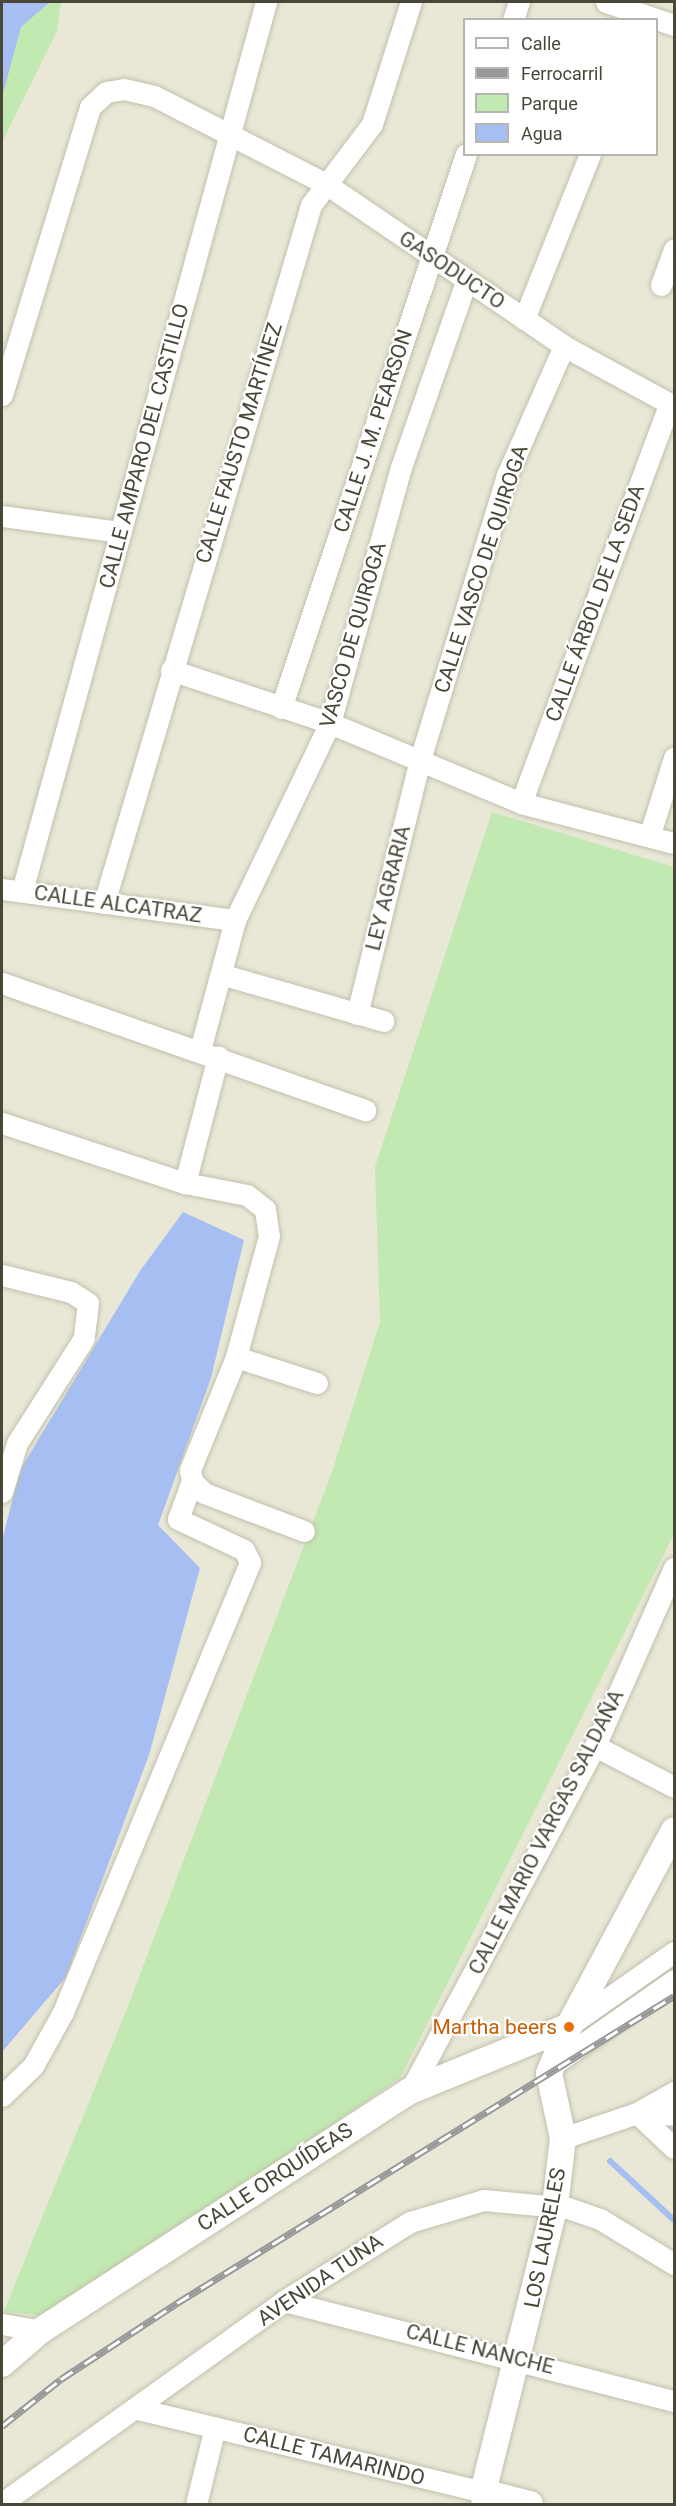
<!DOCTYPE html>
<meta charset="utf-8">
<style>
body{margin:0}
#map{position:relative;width:676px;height:2506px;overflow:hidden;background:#f5f4ea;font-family:Roboto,sans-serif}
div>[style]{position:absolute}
.residential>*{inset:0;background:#e9e8d7}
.green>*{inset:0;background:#c2e9b2}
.water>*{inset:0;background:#a6bef2}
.stream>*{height:6px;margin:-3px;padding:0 3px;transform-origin:3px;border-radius:3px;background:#a6bef2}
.roads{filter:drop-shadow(0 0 2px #c1bfac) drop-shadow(0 0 2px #c1bfac)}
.minor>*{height:21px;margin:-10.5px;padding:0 10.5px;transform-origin:10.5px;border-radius:10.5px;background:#fff}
.tertiary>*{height:26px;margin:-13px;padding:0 13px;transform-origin:13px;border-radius:13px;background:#fff}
.rail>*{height:7px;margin-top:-3.5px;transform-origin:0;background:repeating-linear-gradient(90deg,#fff 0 14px,#989898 0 28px);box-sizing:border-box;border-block:2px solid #989898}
.dots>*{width:16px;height:16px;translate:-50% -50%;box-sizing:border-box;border:3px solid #fff;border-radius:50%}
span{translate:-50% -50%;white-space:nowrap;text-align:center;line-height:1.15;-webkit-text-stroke:4.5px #fff;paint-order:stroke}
.street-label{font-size:21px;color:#494737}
.food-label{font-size:21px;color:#c56008}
.right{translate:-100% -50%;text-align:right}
.frame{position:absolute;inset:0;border:3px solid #494737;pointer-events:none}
.legend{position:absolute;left:463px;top:18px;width:195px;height:138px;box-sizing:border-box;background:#fff;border:2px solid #b6b5af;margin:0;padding:8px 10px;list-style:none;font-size:18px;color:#494737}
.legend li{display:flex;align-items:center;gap:12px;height:30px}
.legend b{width:30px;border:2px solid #b6b5af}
</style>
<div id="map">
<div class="residential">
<div style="clip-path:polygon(evenodd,2px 2px,674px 2px,674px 2504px,2px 2504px,2px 2px,464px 20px,656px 20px,656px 154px,464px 154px,464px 20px)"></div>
</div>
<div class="green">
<div style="clip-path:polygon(2px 2px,61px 2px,57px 31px,2px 142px)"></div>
<div style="clip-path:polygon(492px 812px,674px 867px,674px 1534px,400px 2078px,52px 2317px,4px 2311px,126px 2011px,332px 1472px,380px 1322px,375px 1167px)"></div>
</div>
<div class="water">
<div style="clip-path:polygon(2px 2px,50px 2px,21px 27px,2px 97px)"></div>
<div style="clip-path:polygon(183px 1212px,244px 1240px,211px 1378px,158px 1525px,200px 1568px,149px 1755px,66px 1977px,2px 2052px,2px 1541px,20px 1470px,140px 1271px)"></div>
</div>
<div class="stream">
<div style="left:610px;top:2161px;width:87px;rotate:42.7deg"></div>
</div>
<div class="roads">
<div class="minor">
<div style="left:606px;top:2px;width:72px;rotate:18.7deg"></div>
<div style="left:513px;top:20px;width:19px;rotate:-72deg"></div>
<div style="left:661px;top:285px;width:38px;rotate:-70deg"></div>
<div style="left:524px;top:319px;width:178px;rotate:-68.2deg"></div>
<div style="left:2px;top:395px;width:301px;rotate:-73deg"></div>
<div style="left:90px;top:107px;width:22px;rotate:-43deg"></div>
<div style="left:106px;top:92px;width:18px;rotate:-9deg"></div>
<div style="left:124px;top:89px;width:31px;rotate:13deg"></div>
<div style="left:154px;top:96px;width:193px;rotate:27.1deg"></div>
<div style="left:326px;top:184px;width:288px;rotate:34.2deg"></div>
<div style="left:564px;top:346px;width:125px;rotate:28.6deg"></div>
<div style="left:2px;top:516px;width:119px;rotate:7.7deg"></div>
<div style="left:171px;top:670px;width:168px;rotate:18.4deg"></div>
<div style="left:330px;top:723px;width:207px;rotate:22.7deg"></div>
<div style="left:521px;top:803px;width:158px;rotate:14.7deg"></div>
<div style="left:281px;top:708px;width:584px;rotate:-71.53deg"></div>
<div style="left:521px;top:803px;width:426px;rotate:-69.6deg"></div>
<div style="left:650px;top:834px;width:80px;rotate:-72.5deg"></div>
<div style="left:2px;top:889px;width:235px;rotate:7.6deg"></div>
<div style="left:22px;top:891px;width:922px;rotate:-74.65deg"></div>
<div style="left:104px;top:903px;width:728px;rotate:-73.48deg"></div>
<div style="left:311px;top:205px;width:101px;rotate:-53deg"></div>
<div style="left:372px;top:124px;width:128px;rotate:-72.3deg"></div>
<div style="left:224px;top:975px;width:166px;rotate:16.1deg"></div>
<div style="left:2px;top:983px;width:385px;rotate:19.3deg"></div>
<div style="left:357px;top:1014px;width:259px;rotate:-76.1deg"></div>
<div style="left:419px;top:763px;width:301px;rotate:-73deg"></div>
<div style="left:507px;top:475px;width:141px;rotate:-66.2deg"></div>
<div style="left:200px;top:1050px;width:135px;rotate:-74.9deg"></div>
<div style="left:235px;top:920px;width:219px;rotate:-64.3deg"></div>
<div style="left:330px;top:723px;width:263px;rotate:-74.5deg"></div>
<div style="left:400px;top:470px;width:199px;rotate:-70.7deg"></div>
<div style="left:2px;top:1123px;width:193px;rotate:18.2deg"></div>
<div style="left:185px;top:1183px;width:63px;rotate:11deg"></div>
<div style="left:247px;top:1195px;width:23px;rotate:38deg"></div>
<div style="left:265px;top:1209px;width:27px;rotate:82deg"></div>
<div style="left:269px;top:1236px;width:125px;rotate:105.3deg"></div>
<div style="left:236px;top:1357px;width:122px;rotate:112.2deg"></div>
<div style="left:190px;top:1470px;width:11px;rotate:80deg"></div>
<div style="left:192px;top:1481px;width:17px;rotate:45deg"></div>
<div style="left:204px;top:1493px;width:107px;rotate:20.8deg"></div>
<div style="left:185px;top:1183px;width:131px;rotate:-75.4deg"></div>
<div style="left:2px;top:1275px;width:71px;rotate:13.8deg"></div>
<div style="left:71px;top:1292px;width:20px;rotate:33deg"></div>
<div style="left:88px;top:1303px;width:35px;rotate:97deg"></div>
<div style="left:84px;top:1338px;width:125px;rotate:122.5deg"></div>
<div style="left:17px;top:1443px;width:51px;rotate:107deg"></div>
<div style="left:236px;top:1357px;width:85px;rotate:17.8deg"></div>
<div style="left:595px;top:1746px;width:89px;rotate:27.4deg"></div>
<div style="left:574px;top:2022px;width:122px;rotate:-35deg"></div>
<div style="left:557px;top:2062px;width:143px;rotate:-35deg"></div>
<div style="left:410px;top:2091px;width:391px;rotate:-61.8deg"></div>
<div style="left:595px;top:1746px;width:195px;rotate:-66.1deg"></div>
<div style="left:2px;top:2096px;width:43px;rotate:-44.1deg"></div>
<div style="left:33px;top:2066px;width:62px;rotate:-60.9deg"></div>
<div style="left:63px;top:2012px;width:487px;rotate:-67.4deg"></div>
<div style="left:250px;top:1562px;width:13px;rotate:-117deg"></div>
<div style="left:244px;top:1550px;width:73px;rotate:-154.8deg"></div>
<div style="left:178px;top:1519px;width:40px;rotate:-69.8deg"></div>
<div style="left:637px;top:2113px;width:51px;rotate:43.4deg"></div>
<div style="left:638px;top:2113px;width:36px;rotate:3deg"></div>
<div style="left:563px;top:2138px;width:78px;rotate:-18.7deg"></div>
<div style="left:637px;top:2113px;width:43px;rotate:-29.6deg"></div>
<div style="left:284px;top:2301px;width:403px;rotate:14.4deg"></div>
<div style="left:2px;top:2324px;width:39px;rotate:10deg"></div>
<div style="left:138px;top:2409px;width:355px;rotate:13.5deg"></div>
<div style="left:483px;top:2492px;width:12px;rotate:99deg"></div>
<div style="left:2px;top:2503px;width:347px;rotate:-35.6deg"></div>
<div style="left:284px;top:2301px;width:149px;rotate:-32.1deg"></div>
<div style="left:410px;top:2222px;width:77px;rotate:-16.6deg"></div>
<div style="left:484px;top:2200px;width:84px;rotate:5.4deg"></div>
<div style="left:568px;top:2208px;width:34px;rotate:19deg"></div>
<div style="left:600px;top:2219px;width:87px;rotate:31.3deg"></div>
<div style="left:196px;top:2504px;width:79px;rotate:-76.1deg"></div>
</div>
<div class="tertiary">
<div style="left:2px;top:2364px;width:50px;rotate:-41deg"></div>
<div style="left:40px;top:2331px;width:441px;rotate:-33deg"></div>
<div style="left:410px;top:2091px;width:172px;rotate:-22.2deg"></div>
<div style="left:530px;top:2504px;width:49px;rotate:-165.7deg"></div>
<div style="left:483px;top:2492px;width:295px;rotate:-75.9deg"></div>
<div style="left:555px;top:2206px;width:68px;rotate:-83.3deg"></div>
<div style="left:563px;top:2138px;width:66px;rotate:-102.2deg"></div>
<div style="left:549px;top:2073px;width:51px;rotate:-66.9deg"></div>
<div style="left:569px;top:2026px;width:222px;rotate:-61.8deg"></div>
</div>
</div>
<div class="rail">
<div style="left:2px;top:2426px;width:75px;rotate:-38.5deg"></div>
<div style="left:61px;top:2379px;width:139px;rotate:-33.2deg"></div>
<div style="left:177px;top:2303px;width:584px;rotate:-31.7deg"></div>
</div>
<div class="dots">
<div style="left:569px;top:2027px;background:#e8710a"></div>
</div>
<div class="street-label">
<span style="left:452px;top:270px;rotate:34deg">GASODUCTO</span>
<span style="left:373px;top:431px;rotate:-72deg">CALLE J. M. PEARSON</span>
<span style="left:239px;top:443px;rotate:-73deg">CALLE FAUSTO MARTÍNEZ</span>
<span style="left:144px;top:446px;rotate:-75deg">CALLE AMPARO DEL CASTILLO</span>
<span style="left:481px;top:569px;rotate:-72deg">CALLE VASCO DE QUIROGA</span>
<span style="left:595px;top:603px;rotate:-70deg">CALLE ÁRBOL DE LA SEDA</span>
<span style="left:353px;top:635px;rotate:-74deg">VASCO DE QUIROGA</span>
<span style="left:388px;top:888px;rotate:-76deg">LEY AGRARIA</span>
<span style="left:118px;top:904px;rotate:8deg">CALLE ALCATRAZ</span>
<span style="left:546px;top:1832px;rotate:-63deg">CALLE MARIO VARGAS SALDAÑA</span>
<span style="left:275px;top:2177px;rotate:-33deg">CALLE ORQUÍDEAS</span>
<span style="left:545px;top:2238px;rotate:-79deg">LOS LAURELES</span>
<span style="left:320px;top:2280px;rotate:-34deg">AVENIDA TUNA</span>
<span style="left:480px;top:2349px;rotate:14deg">CALLE NANCHE</span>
<span style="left:334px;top:2456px;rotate:14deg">CALLE TAMARINDO</span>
</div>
<div class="food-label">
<span class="right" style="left:557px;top:2027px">Martha beers</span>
</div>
<div class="frame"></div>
<ul class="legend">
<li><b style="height:8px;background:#fff"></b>Calle</li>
<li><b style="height:8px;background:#989898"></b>Ferrocarril</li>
<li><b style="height:16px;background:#c2e9b2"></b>Parque</li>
<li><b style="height:16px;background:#a6bef2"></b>Agua</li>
</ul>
</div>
